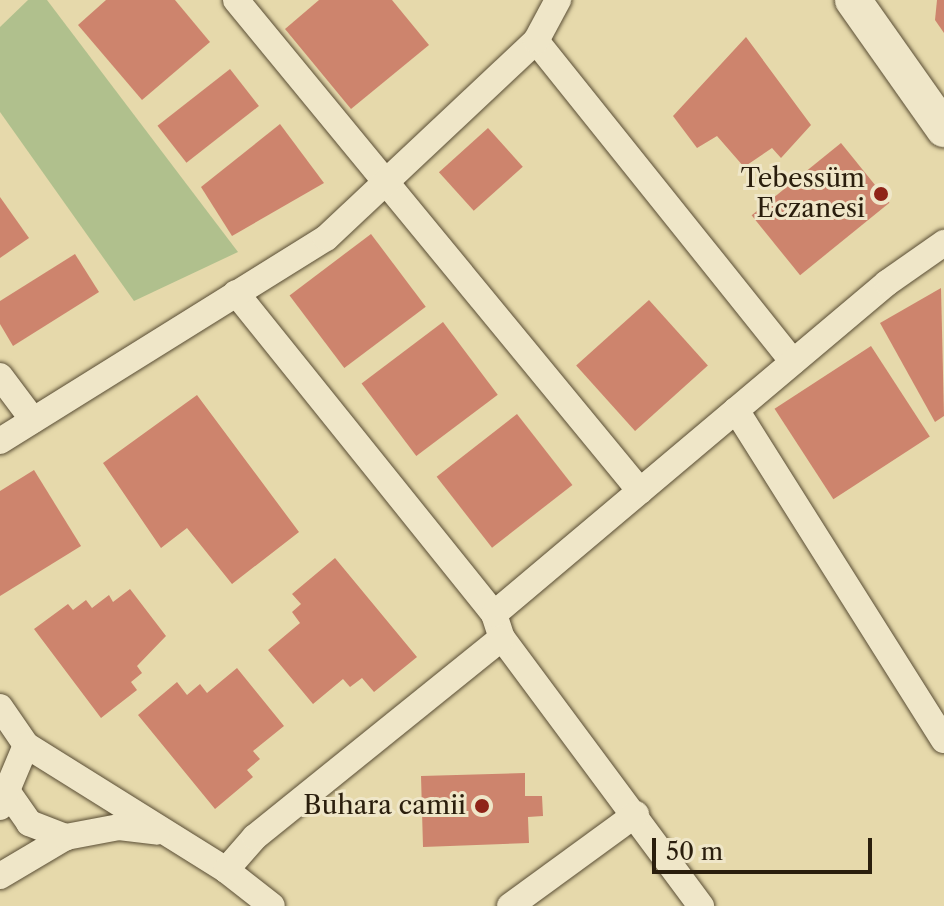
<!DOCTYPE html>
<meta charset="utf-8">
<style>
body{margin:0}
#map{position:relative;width:944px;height:906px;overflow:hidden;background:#e6d9ab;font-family:"Libre Caslon Text",serif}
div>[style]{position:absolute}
.green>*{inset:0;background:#b0c08d}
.building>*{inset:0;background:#cd846d;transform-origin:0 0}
.roads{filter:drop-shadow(0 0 2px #594d34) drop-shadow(0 0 2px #594d34)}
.street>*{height:26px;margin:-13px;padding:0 13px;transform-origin:13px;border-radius:13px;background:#efe6c8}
.secondary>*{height:36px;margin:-18px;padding:0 18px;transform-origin:18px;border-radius:18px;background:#efe6c8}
.dots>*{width:22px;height:22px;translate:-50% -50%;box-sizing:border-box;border:4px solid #efe6c8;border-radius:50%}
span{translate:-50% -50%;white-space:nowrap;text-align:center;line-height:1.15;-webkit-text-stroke:6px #efe6c8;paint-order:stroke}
.poi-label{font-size:26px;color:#2a1e0d}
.right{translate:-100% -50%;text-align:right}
.scale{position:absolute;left:652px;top:838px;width:220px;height:36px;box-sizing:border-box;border:4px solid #2a1e0d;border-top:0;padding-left:10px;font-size:24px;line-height:28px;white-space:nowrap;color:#2a1e0d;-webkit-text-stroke:6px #efe6c8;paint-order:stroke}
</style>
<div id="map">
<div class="green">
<div style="clip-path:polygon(28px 0,47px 0,238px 252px,134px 301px,0 112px,0 27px)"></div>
</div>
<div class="building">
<div style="clip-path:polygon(106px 0,175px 0,210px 42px,142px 100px,78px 25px)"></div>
<div style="clip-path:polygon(319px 0,392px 0,429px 45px,351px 109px,285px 29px)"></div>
<div style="clip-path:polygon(937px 0,944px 0,944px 33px,935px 20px)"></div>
<div style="clip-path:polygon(746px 37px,811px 125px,781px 158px,772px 148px,744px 167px,717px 136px,697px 148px,673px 116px)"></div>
<div style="left:230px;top:69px;width:47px;height:92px;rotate:52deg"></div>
<div style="clip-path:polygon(280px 124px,324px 183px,232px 236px,201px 187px)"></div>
<div style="left:488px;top:128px;width:52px;height:66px;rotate:48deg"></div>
<div style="left:841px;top:143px;width:77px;height:115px;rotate:51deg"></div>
<div style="clip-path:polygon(0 197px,29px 238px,0 258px)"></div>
<div style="left:371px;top:234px;width:91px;height:102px;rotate:53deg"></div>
<div style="clip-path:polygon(75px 254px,99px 292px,13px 346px,0 324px,0 301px)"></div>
<div style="clip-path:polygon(941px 288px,944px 416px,935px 422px,880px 323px)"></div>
<div style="left:649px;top:300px;width:88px;height:98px;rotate:48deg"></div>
<div style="left:443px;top:322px;width:91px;height:102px;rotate:53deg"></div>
<div style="left:871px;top:346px;width:108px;height:115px;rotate:57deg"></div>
<div style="clip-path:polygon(197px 395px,299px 532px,232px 584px,187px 528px,161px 548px,103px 463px)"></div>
<div style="left:517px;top:414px;width:90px;height:102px;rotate:52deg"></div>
<div style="clip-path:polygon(34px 470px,81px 546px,0 596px,0 491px)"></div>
<div style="clip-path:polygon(335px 558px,417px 657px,374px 692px,362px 678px,350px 687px,343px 679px,313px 704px,268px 650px,300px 623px,292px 612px,301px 604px,292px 594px)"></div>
<div style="clip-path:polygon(130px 589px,166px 636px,137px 666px,142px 673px,131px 682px,137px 690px,101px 718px,34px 629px,68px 604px,73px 610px,86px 600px,92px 608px,109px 595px,113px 602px)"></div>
<div style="clip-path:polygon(237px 668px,284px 726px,253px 751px,260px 759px,247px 770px,253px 777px,215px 809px,138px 715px,177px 682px,187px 695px,200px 684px,207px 693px)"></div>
<div style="clip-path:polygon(525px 773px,525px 796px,542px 796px,543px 816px,528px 817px,529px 843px,423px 847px,421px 776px)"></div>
</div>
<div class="roads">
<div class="street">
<div style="left:236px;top:0;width:636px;rotate:50.55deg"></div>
<div style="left:536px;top:41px;width:411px;rotate:51.3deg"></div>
<div style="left:236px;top:293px;width:412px;rotate:51.2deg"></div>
<div style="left:494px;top:614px;width:25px;rotate:72deg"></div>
<div style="left:502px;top:638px;width:334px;rotate:53.4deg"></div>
<div style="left:0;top:376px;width:55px;rotate:53.1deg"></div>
<div style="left:736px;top:410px;width:390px;rotate:57.8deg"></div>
<div style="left:0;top:441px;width:384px;rotate:-31.9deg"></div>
<div style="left:326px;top:238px;width:288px;rotate:-43.2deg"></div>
<div style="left:536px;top:41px;width:47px;rotate:-61.8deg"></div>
<div style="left:494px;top:614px;width:514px;rotate:-40.11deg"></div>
<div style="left:887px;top:283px;width:70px;rotate:-35.1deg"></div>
<div style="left:0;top:707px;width:46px;rotate:55.6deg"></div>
<div style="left:26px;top:745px;width:236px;rotate:32deg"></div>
<div style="left:226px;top:870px;width:58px;rotate:38deg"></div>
<div style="left:7px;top:791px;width:39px;rotate:55deg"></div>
<div style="left:29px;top:823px;width:40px;rotate:21deg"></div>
<div style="left:0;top:807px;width:67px;rotate:-67.2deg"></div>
<div style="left:226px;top:870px;width:44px;rotate:-48.7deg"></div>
<div style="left:255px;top:837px;width:317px;rotate:-38.9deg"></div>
<div style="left:0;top:876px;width:77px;rotate:-30.6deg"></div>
<div style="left:66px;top:837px;width:54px;rotate:-10.7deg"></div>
<div style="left:119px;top:827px;width:38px;rotate:7deg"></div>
<div style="left:510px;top:906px;width:156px;rotate:-36.1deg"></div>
</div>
<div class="secondary">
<div style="left:853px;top:0;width:158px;rotate:54.8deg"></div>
</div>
</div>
<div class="dots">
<div style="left:881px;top:194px;background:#8f2418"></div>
<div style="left:482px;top:806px;background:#8f2418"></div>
</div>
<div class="poi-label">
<span class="right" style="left:865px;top:194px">Tebessüm<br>Eczanesi</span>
<span class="right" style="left:466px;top:806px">Buhara camii</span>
</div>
<div class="scale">50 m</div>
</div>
